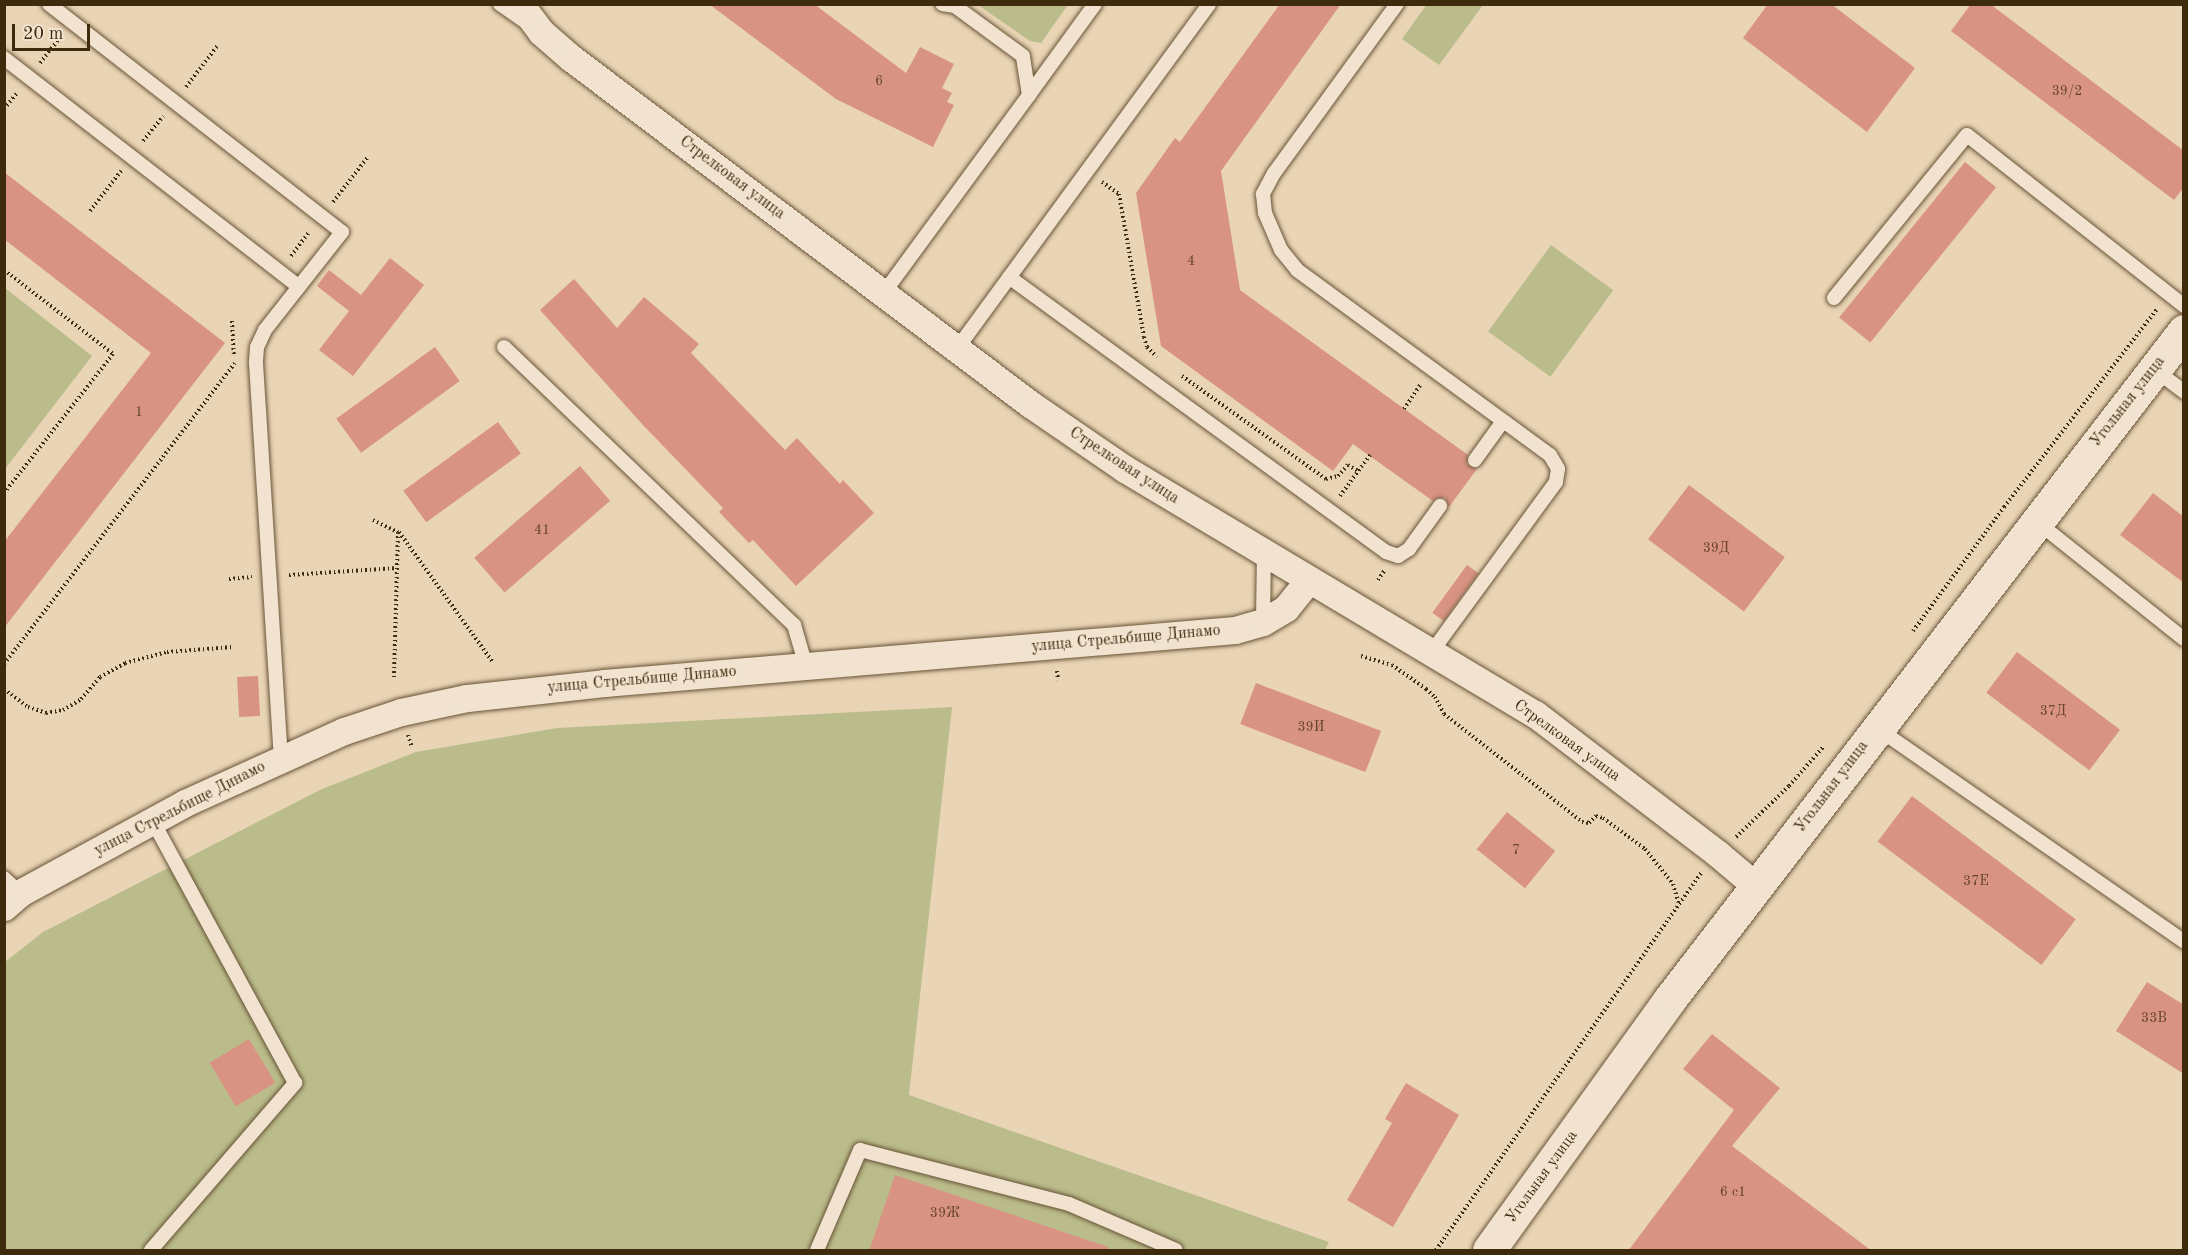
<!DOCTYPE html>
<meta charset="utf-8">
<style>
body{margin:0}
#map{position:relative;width:2188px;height:1255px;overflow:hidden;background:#e9d4b5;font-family:"Old Standard TT",serif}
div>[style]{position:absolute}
.green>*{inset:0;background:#babc8b;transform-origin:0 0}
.building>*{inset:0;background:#d99383;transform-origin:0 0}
.path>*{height:4px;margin-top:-2px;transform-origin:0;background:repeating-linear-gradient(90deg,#3e2a0d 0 1.5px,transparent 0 4.5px)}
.roads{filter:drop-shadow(0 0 2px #695437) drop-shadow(0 0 2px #695437)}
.lane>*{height:14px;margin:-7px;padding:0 7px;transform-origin:7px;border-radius:7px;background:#f1e3cf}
.street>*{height:27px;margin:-13.5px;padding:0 13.5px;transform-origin:13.5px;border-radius:13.5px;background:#f1e3cf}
.secondary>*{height:33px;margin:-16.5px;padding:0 16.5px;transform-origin:16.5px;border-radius:16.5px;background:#f1e3cf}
span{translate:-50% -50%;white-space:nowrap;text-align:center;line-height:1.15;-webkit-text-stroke:5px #f1e3cf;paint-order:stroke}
.number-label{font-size:14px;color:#65442a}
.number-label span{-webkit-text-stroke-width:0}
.street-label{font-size:16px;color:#3e2a0d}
.frame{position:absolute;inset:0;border:6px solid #3e2a0d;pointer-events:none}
.scale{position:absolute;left:12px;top:24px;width:78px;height:27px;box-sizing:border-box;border:3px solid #3e2a0d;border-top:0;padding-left:8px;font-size:18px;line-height:21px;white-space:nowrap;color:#3e2a0d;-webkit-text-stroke:4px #f1e3cf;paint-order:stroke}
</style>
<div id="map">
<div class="green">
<div style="clip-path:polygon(1427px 4px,1483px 5px,1439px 65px,1402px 39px)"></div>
<div style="clip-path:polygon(1065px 5px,1067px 6px,1041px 43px,1030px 41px,978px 5px)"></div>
<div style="left:1551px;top:245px;width:77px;height:107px;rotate:36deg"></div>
<div style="clip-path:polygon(5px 288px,92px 356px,5px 469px,4px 469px)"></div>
<div style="clip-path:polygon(952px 707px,909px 1095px,1329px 1242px,1325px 1250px,5px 1250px,5px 962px,43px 932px,322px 789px,416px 752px,557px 728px)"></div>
</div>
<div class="building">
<div style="clip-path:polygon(709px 4px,814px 4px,906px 73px,920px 47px,954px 64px,942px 88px,952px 93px,947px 102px,954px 105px,933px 147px,836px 99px)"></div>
<div style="clip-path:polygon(1280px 4px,1341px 4px,1221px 171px,1240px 290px,1468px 455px,1467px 464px,1477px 469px,1449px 507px,1445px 498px,1437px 498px,1433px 501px,1353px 444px,1333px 471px,1161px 346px,1136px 193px,1175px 138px,1180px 142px)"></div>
<div style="clip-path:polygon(1768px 4px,1831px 4px,1915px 68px,1867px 132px,1743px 38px)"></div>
<div style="clip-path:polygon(1971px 4px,1990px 4px,2184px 151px,2184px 187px,2174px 200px,1951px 31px)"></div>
<div style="left:1965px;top:162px;width:40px;height:200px;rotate:39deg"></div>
<div style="clip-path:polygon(4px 172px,225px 343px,4px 628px,4px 542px,151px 353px,4px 239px)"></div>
<div style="clip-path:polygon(390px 258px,424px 285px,353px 376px,319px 350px,349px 311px,317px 286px,329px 270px,361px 295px)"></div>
<div style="clip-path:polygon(574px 279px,617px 328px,644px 297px,699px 344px,691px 353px,785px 450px,797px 438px,840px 484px,843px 480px,874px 513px,796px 586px,753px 540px,749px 543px,719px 512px,723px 508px,642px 424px,540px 310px)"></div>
<div style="left:435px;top:347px;width:42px;height:122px;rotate:54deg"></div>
<div style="left:498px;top:422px;width:39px;height:117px;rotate:54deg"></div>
<div style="left:580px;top:466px;width:46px;height:140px;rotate:49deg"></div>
<div style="left:1689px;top:485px;width:120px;height:68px;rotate:37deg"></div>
<div style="clip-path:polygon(2153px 493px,2184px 517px,2184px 583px,2120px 535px)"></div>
<div style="left:1467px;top:565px;width:14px;height:59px;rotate:36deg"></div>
<div style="left:2017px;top:652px;width:129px;height:51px;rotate:37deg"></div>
<div style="left:258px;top:676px;width:40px;height:21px;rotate:87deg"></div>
<div style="left:1256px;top:683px;width:134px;height:44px;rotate:21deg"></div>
<div style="left:1912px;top:796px;width:205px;height:57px;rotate:37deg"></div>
<div style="left:1507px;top:812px;width:62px;height:48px;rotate:39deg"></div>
<div style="clip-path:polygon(2147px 982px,2184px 1005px,2184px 1074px,2116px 1031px)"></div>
<div style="clip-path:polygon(1712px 1034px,1780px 1088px,1732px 1146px,1872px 1251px,1628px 1251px,1734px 1110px,1683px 1069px)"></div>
<div style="left:249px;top:1039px;width:51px;height:46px;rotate:59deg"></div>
<div style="clip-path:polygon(1406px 1083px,1459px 1115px,1393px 1227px,1347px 1200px,1392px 1123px,1385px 1119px)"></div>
<div style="clip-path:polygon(895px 1175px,1108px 1247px,1108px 1251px,869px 1251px)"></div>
</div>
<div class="path">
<div style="left:40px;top:63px;width:34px;rotate:-52deg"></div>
<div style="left:186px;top:87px;width:53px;rotate:-52.7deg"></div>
<div style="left:4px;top:109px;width:21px;rotate:-51deg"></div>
<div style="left:143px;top:141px;width:32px;rotate:-51deg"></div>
<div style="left:1102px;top:182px;width:21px;rotate:35deg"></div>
<div style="left:1119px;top:194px;width:145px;rotate:80.1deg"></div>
<div style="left:1144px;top:337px;width:10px;rotate:73deg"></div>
<div style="left:1147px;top:347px;width:14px;rotate:45deg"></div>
<div style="left:333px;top:202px;width:56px;rotate:-52.3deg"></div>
<div style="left:90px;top:211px;width:51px;rotate:-52.2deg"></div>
<div style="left:291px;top:256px;width:31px;rotate:-53deg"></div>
<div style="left:4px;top:270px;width:138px;rotate:37.6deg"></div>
<div style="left:113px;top:354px;width:177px;rotate:128.1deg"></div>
<div style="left:232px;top:321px;width:35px;rotate:87deg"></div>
<div style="left:1182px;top:376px;width:177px;rotate:35.6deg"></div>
<div style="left:1326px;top:479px;width:12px;rotate:-14deg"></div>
<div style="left:1338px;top:476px;width:15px;rotate:-48deg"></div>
<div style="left:1348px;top:465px;width:12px;rotate:31deg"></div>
<div style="left:1404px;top:409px;width:30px;rotate:-56deg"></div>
<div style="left:1340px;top:496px;width:51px;rotate:-53.8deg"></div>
<div style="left:373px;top:520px;width:28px;rotate:26deg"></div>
<div style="left:398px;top:532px;width:146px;rotate:91.6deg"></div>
<div style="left:399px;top:532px;width:159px;rotate:54.2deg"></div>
<div style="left:289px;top:575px;width:108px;rotate:-3.7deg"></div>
<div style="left:229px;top:579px;width:23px;rotate:-5deg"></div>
<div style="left:1378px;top:580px;width:11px;rotate:-56deg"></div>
<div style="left:1913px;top:631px;width:154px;rotate:-53.7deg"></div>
<div style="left:2004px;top:507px;width:250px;rotate:-52.3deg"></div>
<div style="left:1361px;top:656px;width:32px;rotate:16deg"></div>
<div style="left:1392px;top:665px;width:42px;rotate:35.2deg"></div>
<div style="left:1426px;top:689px;width:12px;rotate:42deg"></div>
<div style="left:1435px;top:697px;width:19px;rotate:62deg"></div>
<div style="left:1444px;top:714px;width:175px;rotate:38deg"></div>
<div style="left:1582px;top:822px;width:7px;rotate:8deg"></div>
<div style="left:1589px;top:823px;width:10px;rotate:-45deg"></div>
<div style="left:1596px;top:816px;width:7px;rotate:16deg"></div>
<div style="left:1603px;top:818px;width:52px;rotate:36.4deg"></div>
<div style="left:1645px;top:849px;width:45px;rotate:51.3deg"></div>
<div style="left:1673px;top:884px;width:19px;rotate:74deg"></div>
<div style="left:4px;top:664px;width:379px;rotate:-52.5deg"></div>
<div style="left:1057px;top:671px;width:9px;rotate:84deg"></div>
<div style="left:4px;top:689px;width:30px;rotate:37deg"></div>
<div style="left:28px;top:707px;width:19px;rotate:18deg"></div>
<div style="left:46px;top:713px;width:17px;rotate:-10deg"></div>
<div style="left:63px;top:710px;width:21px;rotate:-31deg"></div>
<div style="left:81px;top:699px;width:29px;rotate:-49deg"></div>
<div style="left:100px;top:677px;width:29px;rotate:-29deg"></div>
<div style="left:125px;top:663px;width:43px;rotate:-14.7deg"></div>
<div style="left:167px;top:652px;width:66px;rotate:-4.3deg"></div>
<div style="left:408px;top:735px;width:13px;rotate:72deg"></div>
<div style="left:1736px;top:837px;width:74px;rotate:-43.9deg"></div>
<div style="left:1789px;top:786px;width:53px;rotate:-48.8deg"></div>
<div style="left:1436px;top:1250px;width:461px;rotate:-54.9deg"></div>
</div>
<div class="roads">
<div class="lane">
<div style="left:49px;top:4px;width:371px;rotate:37.9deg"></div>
<div style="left:342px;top:232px;width:125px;rotate:128.2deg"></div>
<div style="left:265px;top:330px;width:19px;rotate:115deg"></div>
<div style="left:257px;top:347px;width:16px;rotate:94deg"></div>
<div style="left:256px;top:363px;width:396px;rotate:86.4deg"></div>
<div style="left:500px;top:4px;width:28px;rotate:35deg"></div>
<div style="left:1397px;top:4px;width:209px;rotate:126deg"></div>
<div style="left:1274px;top:173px;width:24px;rotate:118deg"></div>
<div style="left:1263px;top:194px;width:19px;rotate:84deg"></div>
<div style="left:1265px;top:213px;width:40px;rotate:66.6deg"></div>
<div style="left:1281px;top:250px;width:26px;rotate:51deg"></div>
<div style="left:1297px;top:270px;width:313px;rotate:36.2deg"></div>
<div style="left:1550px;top:455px;width:16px;rotate:60deg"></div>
<div style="left:1558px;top:469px;width:13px;rotate:99deg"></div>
<div style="left:1556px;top:482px;width:212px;rotate:126.2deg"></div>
<div style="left:4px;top:58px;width:373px;rotate:37.8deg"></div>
<div style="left:1029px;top:95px;width:112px;rotate:-54deg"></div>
<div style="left:1009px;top:277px;width:467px;rotate:36.1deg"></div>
<div style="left:1386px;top:552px;width:13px;rotate:18deg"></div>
<div style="left:1398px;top:556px;width:13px;rotate:-32deg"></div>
<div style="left:1409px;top:549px;width:53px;rotate:-54.2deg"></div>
<div style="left:883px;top:294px;width:247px;rotate:-53.7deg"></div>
<div style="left:1029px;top:95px;width:39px;rotate:-99deg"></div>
<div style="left:1023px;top:56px;width:84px;rotate:-143.7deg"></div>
<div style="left:955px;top:6px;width:13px;rotate:-171deg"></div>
<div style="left:1834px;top:298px;width:210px;rotate:-50.8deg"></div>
<div style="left:1967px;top:135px;width:276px;rotate:38.2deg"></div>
<div style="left:504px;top:347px;width:402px;rotate:43.8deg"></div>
<div style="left:794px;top:625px;width:43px;rotate:73.7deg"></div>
<div style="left:956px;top:350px;width:429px;rotate:-53.8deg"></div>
<div style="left:2154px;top:369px;width:38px;rotate:37deg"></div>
<div style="left:1475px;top:460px;width:48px;rotate:-54.3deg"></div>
<div style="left:2036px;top:521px;width:189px;rotate:38.6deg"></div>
<div style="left:1263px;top:622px;width:69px;rotate:-89.2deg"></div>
<div style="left:1877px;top:728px;width:374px;rotate:34.8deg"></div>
<div style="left:4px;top:878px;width:22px;rotate:43deg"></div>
<div style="left:151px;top:1250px;width:221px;rotate:-49.2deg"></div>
<div style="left:295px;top:1083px;width:298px;rotate:-118.5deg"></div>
<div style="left:817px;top:1250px;width:109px;rotate:-66.7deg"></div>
<div style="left:860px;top:1150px;width:216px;rotate:14.5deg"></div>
<div style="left:1069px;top:1204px;width:116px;rotate:23.3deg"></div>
</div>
<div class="street">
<div style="left:520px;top:4px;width:35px;rotate:53deg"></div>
<div style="left:541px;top:32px;width:40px;rotate:41deg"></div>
<div style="left:571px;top:58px;width:575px;rotate:37.01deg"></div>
<div style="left:1030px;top:404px;width:115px;rotate:34.4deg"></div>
<div style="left:1125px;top:469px;width:478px;rotate:30.9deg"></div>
<div style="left:1535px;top:714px;width:230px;rotate:37.4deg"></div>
<div style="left:1718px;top:854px;width:51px;rotate:40.2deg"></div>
<div style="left:4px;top:907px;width:21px;rotate:-41deg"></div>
<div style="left:20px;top:893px;width:188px;rotate:-28.6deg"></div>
<div style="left:185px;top:803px;width:175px;rotate:-24.4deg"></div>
<div style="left:344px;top:731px;width:60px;rotate:-18.4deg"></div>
<div style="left:401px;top:712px;width:67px;rotate:-12deg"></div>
<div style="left:467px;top:698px;width:138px;rotate:-6.2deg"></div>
<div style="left:604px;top:683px;width:633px;rotate:-4.8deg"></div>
<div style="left:1235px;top:630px;width:29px;rotate:-16deg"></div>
<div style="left:1263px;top:622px;width:27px;rotate:-31deg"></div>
<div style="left:1286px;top:608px;width:36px;rotate:-51deg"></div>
</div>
<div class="secondary">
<div style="left:1489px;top:1250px;width:309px;rotate:-54.2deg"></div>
<div style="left:1670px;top:999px;width:843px;rotate:-52.42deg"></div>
</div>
</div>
<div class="number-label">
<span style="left:879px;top:81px">6</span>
<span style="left:2067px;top:91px">39/2</span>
<span style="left:1191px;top:261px">4</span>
<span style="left:139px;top:412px">1</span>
<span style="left:542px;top:530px">41</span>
<span style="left:1716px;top:548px">39Д</span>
<span style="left:2053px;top:711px">37Д</span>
<span style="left:1311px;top:727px">39И</span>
<span style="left:1516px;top:850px">7</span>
<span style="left:1976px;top:881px">37Е</span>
<span style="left:2154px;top:1018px">33В</span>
<span style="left:1733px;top:1192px">6 с1</span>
<span style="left:945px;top:1213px">39Ж</span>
</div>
<div class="street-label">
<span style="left:732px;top:178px;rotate:37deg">Стрелковая улица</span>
<span style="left:2128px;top:402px;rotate:-52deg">Угольная улица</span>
<span style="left:1124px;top:466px;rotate:33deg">Стрелковая улица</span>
<span style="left:1126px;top:639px;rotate:-5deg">улица Стрельбище Динамо</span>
<span style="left:642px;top:680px;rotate:-5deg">улица Стрельбище Динамо</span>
<span style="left:1567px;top:741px;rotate:36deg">Стрелковая улица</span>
<span style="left:1832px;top:787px;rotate:-53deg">Угольная улица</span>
<span style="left:180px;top:809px;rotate:-27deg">улица Стрельбище Динамо</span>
<span style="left:1542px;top:1177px;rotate:-54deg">Угольная улица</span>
</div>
<div class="frame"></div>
<div class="scale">20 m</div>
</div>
